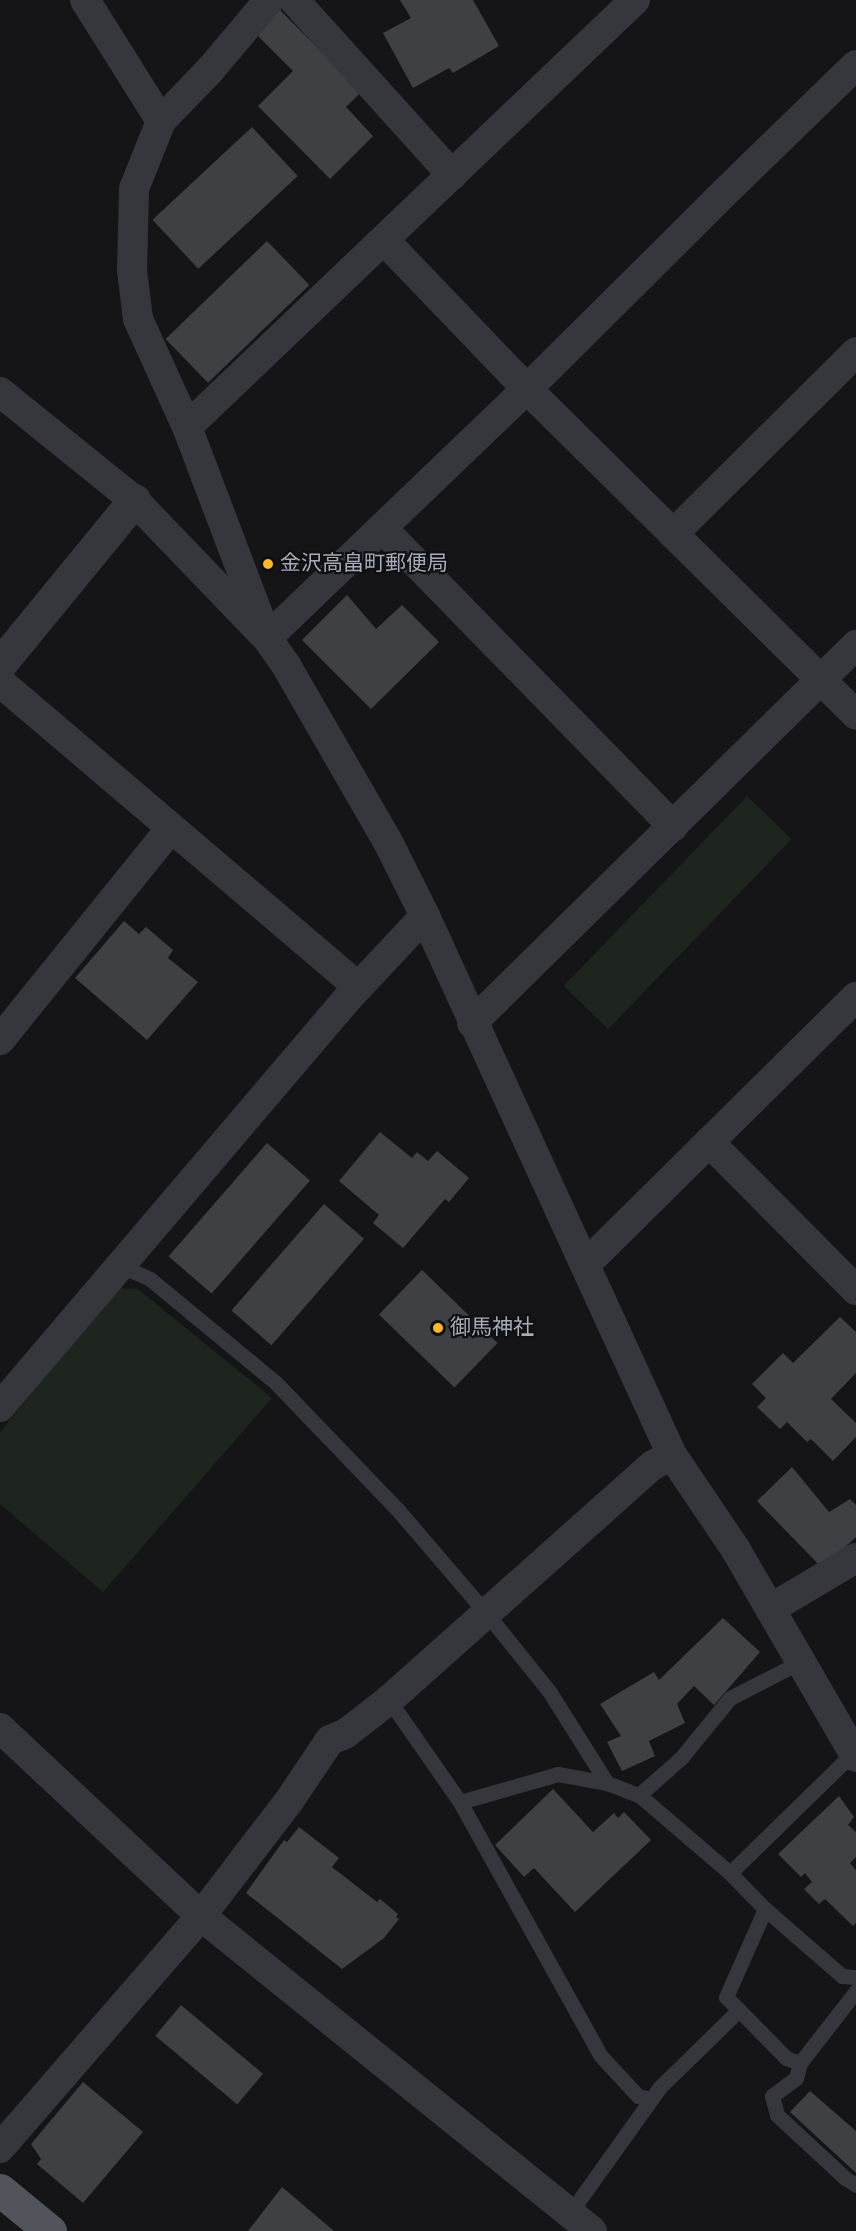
<!DOCTYPE html>
<meta charset="utf-8">
<style>
body{margin:0}
#map{position:relative;width:856px;height:2231px;overflow:hidden;background:#151517;font-family:"Varela Round","Noto Sans JP",sans-serif}
div>[style]{position:absolute}
.green>*{inset:0;background:#1d251e;transform-origin:0 0}
.building>*{inset:0;background:#3f4044;transform-origin:0 0}
.service>*{height:15px;margin:-7.5px;padding:0 7.5px;transform-origin:7.5px;border-radius:7.5px;background:#36373c}
.minor>*{height:30px;margin:-15px;padding:0 15px;transform-origin:15px;border-radius:15px;background:#36373c}
.tertiary>*{height:33px;margin:-16.5px;padding:0 16.5px;transform-origin:16.5px;border-radius:16.5px;background:#36373c}
.primary>*{height:33px;margin:-16.5px;padding:0 16.5px;transform-origin:16.5px;border-radius:16.5px;background:#52545c}
.dots>*{width:16px;height:16px;translate:-50% -50%;box-sizing:border-box;border:3px solid #101012;border-radius:50%}
span{translate:-50% -50%;white-space:nowrap;text-align:center;line-height:1.15;-webkit-text-stroke:4.5px #101012;paint-order:stroke}
.poi-label{font-size:21px;color:#a6abb8}
.left{translate:0 -50%;text-align:left}
</style>
<div id="map">
<div class="green">
<div style="left:747px;top:796px;width:62px;height:264px;rotate:44deg"></div>
<div style="clip-path:polygon(118px 1288px,138px 1289px,272px 1398px,103px 1592px,0 1504px,0 1432px)"></div>
</div>
<div class="building">
<div style="clip-path:polygon(400px 0,473px 0,499px 46px,453px 73px,449px 68px,413px 88px,383px 33px,411px 18px)"></div>
<div style="clip-path:polygon(280px 10px,361px 92px,346px 107px,373px 136px,330px 179px,258px 106px,293px 71px,256px 34px)"></div>
<div style="left:252px;top:127px;width:67px;height:136px;rotate:47deg"></div>
<div style="left:267px;top:241px;width:61px;height:141px;rotate:46deg"></div>
<div style="clip-path:polygon(347px 595px,376px 629px,402px 605px,439px 642px,371px 709px,302px 640px)"></div>
<div style="clip-path:polygon(124px 921px,139px 934px,146px 927px,173px 950px,168px 958px,198px 982px,147px 1040px,75px 978px)"></div>
<div style="clip-path:polygon(380px 1132px,412px 1158px,417px 1152px,428px 1161px,437px 1151px,469px 1178px,449px 1202px,445px 1199px,403px 1248px,373px 1223px,379px 1215px,339px 1181px)"></div>
<div style="left:267px;top:1143px;width:57px;height:150px;rotate:41deg"></div>
<div style="left:324px;top:1204px;width:53px;height:141px;rotate:41deg"></div>
<div style="left:422px;top:1270px;width:105px;height:62px;rotate:44deg"></div>
<div style="clip-path:polygon(840px 1317px,856px 1332px,856px 1373px,831px 1399px,856px 1423px,856px 1437px,833px 1461px,811px 1439px,807px 1442px,787px 1422px,780px 1429px,757px 1407px,766px 1398px,752px 1384px,783px 1353px,793px 1363px)"></div>
<div style="clip-path:polygon(792px 1467px,829px 1512px,850px 1499px,856px 1505px,856px 1537px,822px 1568px,757px 1501px)"></div>
<div style="clip-path:polygon(723px 1618px,760px 1652px,714px 1705px,694px 1686px,677px 1704px,685px 1723px,649px 1741px,655px 1756px,622px 1771px,607px 1742px,621px 1736px,600px 1704px,654px 1672px,659px 1680px)"></div>
<div style="clip-path:polygon(553px 1789px,593px 1832px,614px 1813px,618px 1818px,624px 1812px,651px 1840px,575px 1912px,534px 1868px,524px 1877px,495px 1845px)"></div>
<div style="clip-path:polygon(839px 1796px,854px 1817px,848px 1825px,856px 1832px,856px 1857px,850px 1863px,856px 1870px,856px 1923px,853px 1926px,825px 1899px,819px 1904px,804px 1889px,812px 1882px,805px 1873px,801px 1877px,778px 1854px)"></div>
<div style="clip-path:polygon(299px 1827px,339px 1858px,332px 1867px,377px 1902px,380px 1899px,398px 1914px,396px 1917px,399px 1919px,384px 1938px,342px 1969px,246px 1893px,284px 1840px,287px 1842px)"></div>
<div style="left:181px;top:2005px;width:107px;height:40px;rotate:40deg"></div>
<div style="clip-path:polygon(83px 2082px,143px 2132px,83px 2203px,37px 2164px,41px 2159px,31px 2144px)"></div>
<div style="clip-path:polygon(810px 2091px,856px 2131px,856px 2173px,790px 2112px)"></div>
<div style="clip-path:polygon(282px 2187px,334px 2231px,248px 2231px)"></div>
</div>
<div class="service">
<div style="left:121px;top:1266px;width:32px;rotate:24deg"></div>
<div style="left:150px;top:1279px;width:163px;rotate:39.5deg"></div>
<div style="left:276px;top:1383px;width:175px;rotate:46.2deg"></div>
<div style="left:397px;top:1509px;width:138px;rotate:49.4deg"></div>
<div style="left:487px;top:1614px;width:99px;rotate:51.2deg"></div>
<div style="left:549px;top:1691px;width:109px;rotate:57.8deg"></div>
<div style="left:607px;top:1783px;width:34px;rotate:21deg"></div>
<div style="left:639px;top:1795px;width:120px;rotate:40.6deg"></div>
<div style="left:730px;top:1873px;width:172px;rotate:-44.3deg"></div>
<div style="left:389px;top:1700px;width:124px;rotate:55.2deg"></div>
<div style="left:460px;top:1802px;width:289px;rotate:61deg"></div>
<div style="left:600px;top:2055px;width:56px;rotate:47.2deg"></div>
<div style="left:638px;top:2096px;width:13px;rotate:13deg"></div>
<div style="left:639px;top:1795px;width:56px;rotate:-41.4deg"></div>
<div style="left:681px;top:1758px;width:77px;rotate:-50.8deg"></div>
<div style="left:730px;top:1698px;width:79px;rotate:-27.2deg"></div>
<div style="left:460px;top:1802px;width:102px;rotate:-15.9deg"></div>
<div style="left:558px;top:1774px;width:50px;rotate:10.4deg"></div>
<div style="left:765px;top:1909px;width:102px;rotate:41deg"></div>
<div style="left:842px;top:1976px;width:14px;rotate:4deg"></div>
<div style="left:856px;top:1991px;width:91px;rotate:127.9deg"></div>
<div style="left:800px;top:2063px;width:16px;rotate:105deg"></div>
<div style="left:796px;top:2078px;width:30px;rotate:143deg"></div>
<div style="left:772px;top:2096px;width:20px;rotate:75deg"></div>
<div style="left:777px;top:2115px;width:93px;rotate:42.8deg"></div>
<div style="left:845px;top:2178px;width:13px;rotate:32deg"></div>
<div style="left:739px;top:2010px;width:67px;rotate:45.6deg"></div>
<div style="left:786px;top:2058px;width:15px;rotate:20deg"></div>
<div style="left:570px;top:2213px;width:155px;rotate:-54.5deg"></div>
<div style="left:660px;top:2087px;width:110px;rotate:-44.3deg"></div>
<div style="left:739px;top:2010px;width:18px;rotate:-135deg"></div>
<div style="left:726px;top:1997px;width:96px;rotate:-66.1deg"></div>
<div style="left:765px;top:1909px;width:50px;rotate:-134.2deg"></div>
</div>
<div class="minor">
<div style="left:85px;top:0;width:143px;rotate:57.9deg"></div>
<div style="left:269px;top:0;width:92px;rotate:130.1deg"></div>
<div style="left:210px;top:70px;width:71px;rotate:133.9deg"></div>
<div style="left:161px;top:121px;width:73px;rotate:111.7deg"></div>
<div style="left:134px;top:189px;width:81px;rotate:91.4deg"></div>
<div style="left:132px;top:270px;width:49px;rotate:83deg"></div>
<div style="left:138px;top:319px;width:119px;rotate:65.6deg"></div>
<div style="left:187px;top:427px;width:226px;rotate:69.2deg"></div>
<div style="left:267px;top:638px;width:360px;rotate:-43.8deg"></div>
<div style="left:527px;top:389px;width:269px;rotate:-44.8deg"></div>
<div style="left:718px;top:199px;width:192px;rotate:-44.2deg"></div>
<div style="left:294px;top:0;width:236px;rotate:47.9deg"></div>
<div style="left:384px;top:240px;width:207px;rotate:46.2deg"></div>
<div style="left:527px;top:389px;width:463px;rotate:44.7deg"></div>
<div style="left:0;top:392px;width:172px;rotate:38.9deg"></div>
<div style="left:134px;top:500px;width:192px;rotate:46.1deg"></div>
<div style="left:267px;top:638px;width:35px;rotate:55deg"></div>
<div style="left:287px;top:667px;width:200px;rotate:60deg"></div>
<div style="left:387px;top:840px;width:85px;rotate:63.4deg"></div>
<div style="left:425px;top:916px;width:593px;rotate:65.38deg"></div>
<div style="left:672px;top:1455px;width:115px;rotate:56deg"></div>
<div style="left:736px;top:1550px;width:239px;rotate:59.9deg"></div>
<div style="left:187px;top:427px;width:619px;rotate:-43.63deg"></div>
<div style="left:382px;top:528px;width:417px;rotate:45.7deg"></div>
<div style="left:673px;top:534px;width:258px;rotate:-44.8deg"></div>
<div style="left:0;top:682px;width:470px;rotate:40.4deg"></div>
<div style="left:472px;top:1023px;width:539px;rotate:-44.55deg"></div>
<div style="left:0;top:1040px;width:272px;rotate:-51.1deg"></div>
<div style="left:709px;top:1142px;width:209px;rotate:45.2deg"></div>
<div style="left:586px;top:1264px;width:380px;rotate:-44.7deg"></div>
<div style="left:0;top:1407px;width:537px;rotate:-49.61deg"></div>
<div style="left:348px;top:998px;width:112px;rotate:-46.8deg"></div>
<div style="left:770px;top:1609px;width:100px;rotate:-30.7deg"></div>
<div style="left:0;top:1728px;width:275px;rotate:43.1deg"></div>
<div style="left:201px;top:1916px;width:502px;rotate:38.86deg"></div>
<div style="left:0;top:2148px;width:307px;rotate:-49.1deg"></div>
<div style="left:201px;top:1916px;width:145px;rotate:-52.6deg"></div>
<div style="left:289px;top:1801px;width:73px;rotate:-56.1deg"></div>
<div style="left:330px;top:1740px;width:16px;rotate:-22deg"></div>
<div style="left:345px;top:1734px;width:56px;rotate:-37.7deg"></div>
<div style="left:389px;top:1700px;width:353px;rotate:-41.7deg"></div>
<div style="left:653px;top:1465px;width:21px;rotate:-28deg"></div>
</div>
<div class="tertiary">
<div style="left:0;top:664px;width:212px;rotate:-50.7deg"></div>
</div>
<div class="primary">
<div style="left:0;top:2190px;width:65px;rotate:39.4deg"></div>
</div>
<div class="dots">
<div style="left:268px;top:564px;background:#fbb72a"></div>
<div style="left:438px;top:1328px;background:#fbb72a"></div>
</div>
<div class="poi-label">
<span class="left" style="left:280px;top:564px">金沢高畠町郵便局</span>
<span class="left" style="left:450px;top:1328px">御馬神社</span>
</div>
</div>
